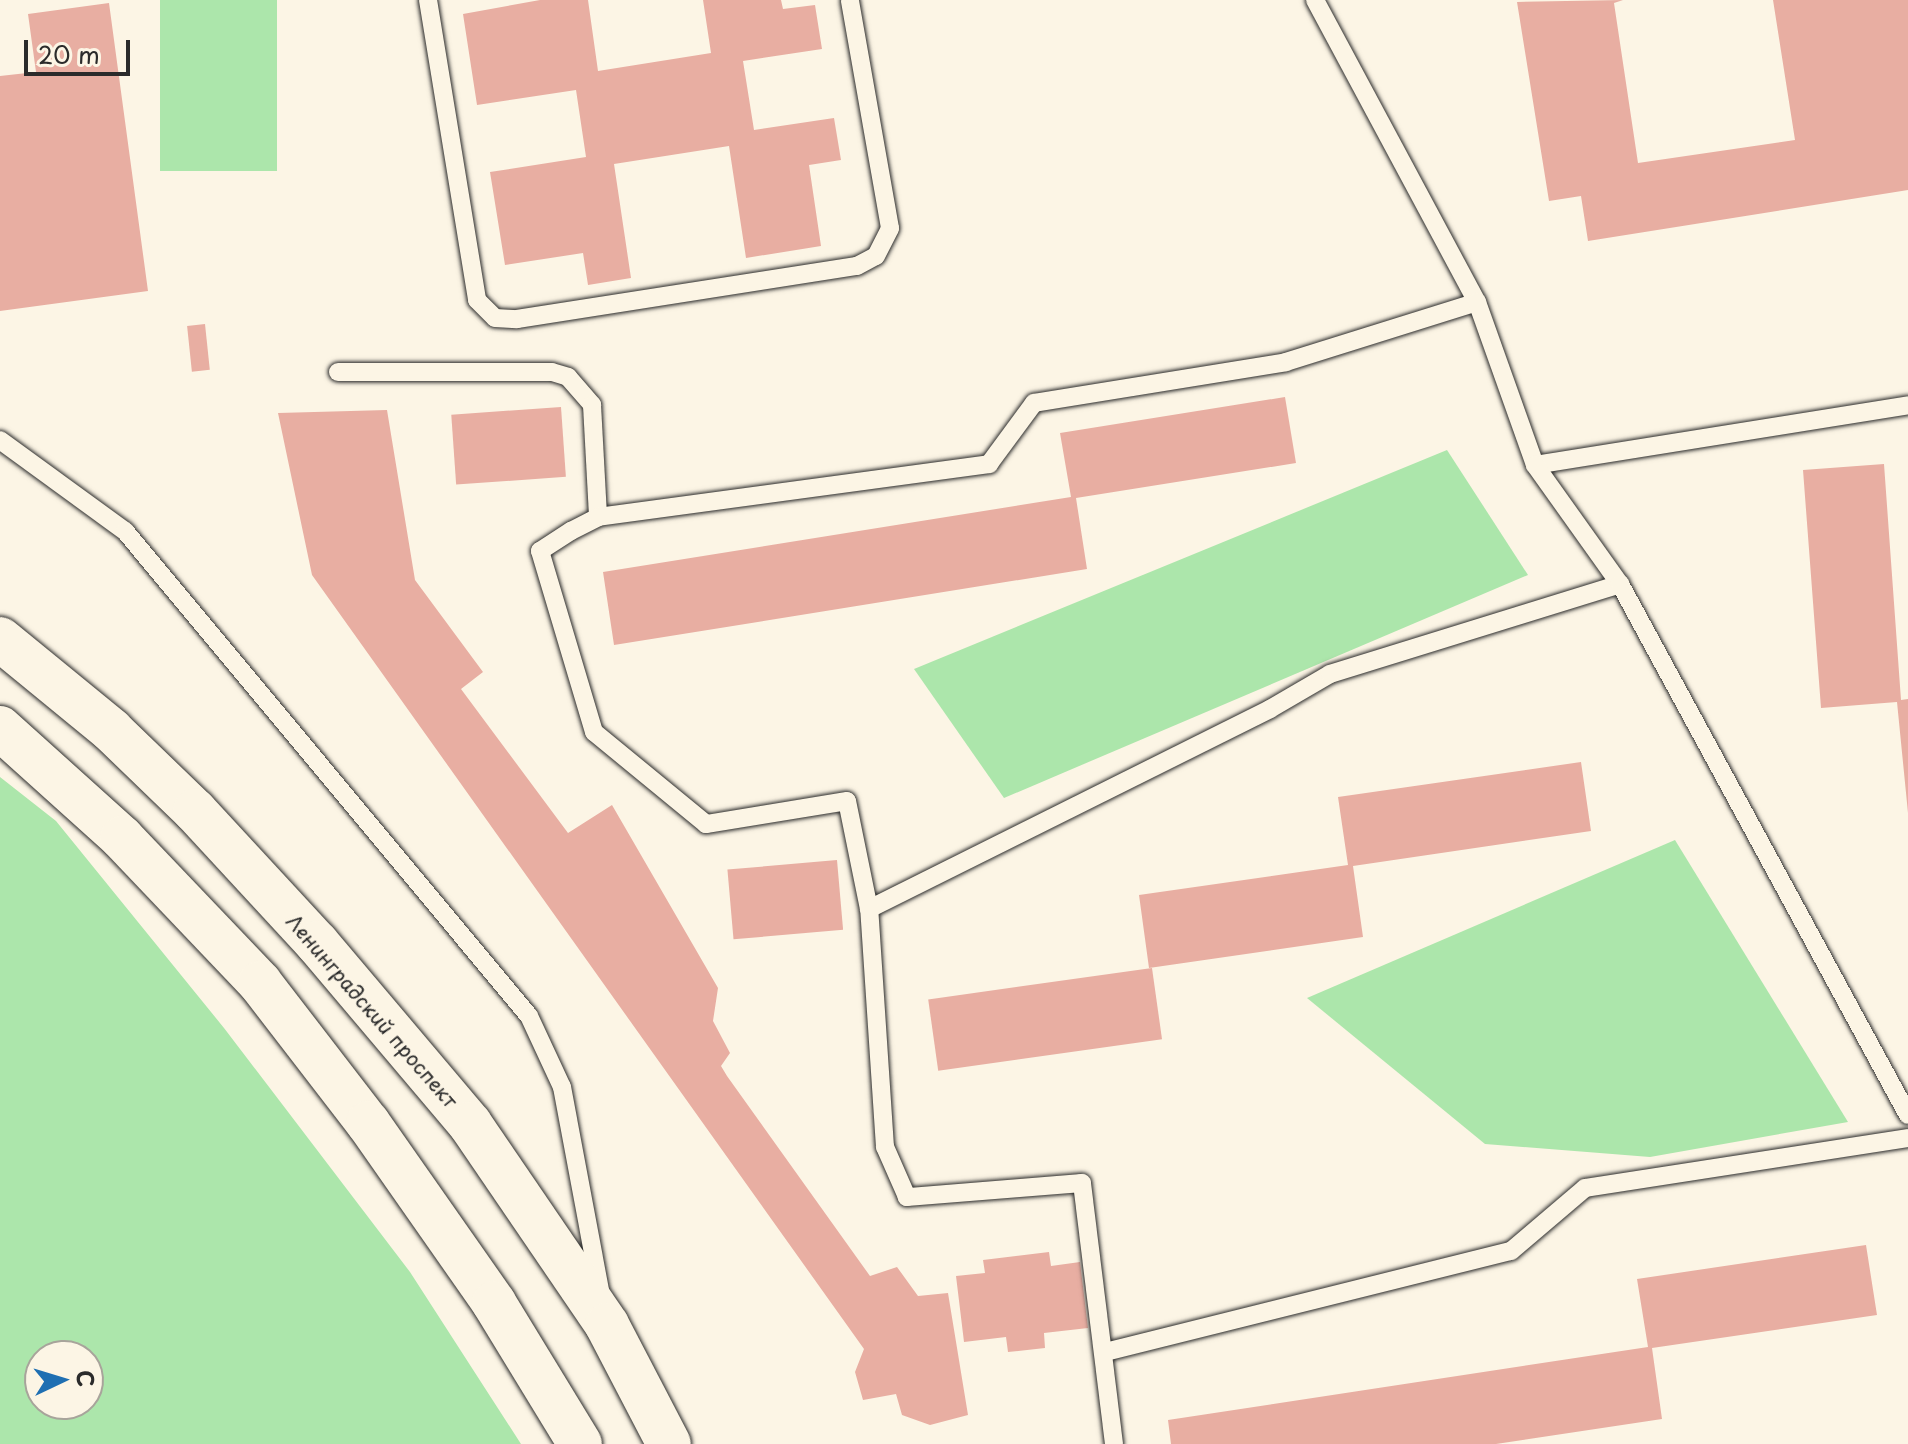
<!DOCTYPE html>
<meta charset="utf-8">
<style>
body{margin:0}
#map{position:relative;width:1908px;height:1444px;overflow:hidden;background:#fcf5e5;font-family:"Playpen Sans",sans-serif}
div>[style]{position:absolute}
.green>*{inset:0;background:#ace6ab;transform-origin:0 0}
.building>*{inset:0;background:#e8aea2;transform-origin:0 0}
.roads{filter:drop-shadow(0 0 2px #2b2b2b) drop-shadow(0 0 2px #2b2b2b)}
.lane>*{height:18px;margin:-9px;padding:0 9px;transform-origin:9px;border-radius:9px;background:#fcf5e5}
.secondary>*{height:44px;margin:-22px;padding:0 22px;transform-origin:22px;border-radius:22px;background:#fcf5e5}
span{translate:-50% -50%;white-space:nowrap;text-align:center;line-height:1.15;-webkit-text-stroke:6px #fcf5e5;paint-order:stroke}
.street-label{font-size:20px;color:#2b2b2b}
.north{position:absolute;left:24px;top:1340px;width:80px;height:80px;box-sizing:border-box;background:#fcf5e5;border:2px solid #a8a49b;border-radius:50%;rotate:86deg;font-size:22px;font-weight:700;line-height:32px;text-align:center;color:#2b2b2b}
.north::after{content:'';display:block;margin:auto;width:28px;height:36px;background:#1f6fb2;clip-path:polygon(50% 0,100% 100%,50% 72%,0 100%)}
.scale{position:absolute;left:24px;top:40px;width:106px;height:36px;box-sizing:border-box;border:4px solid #2b2b2b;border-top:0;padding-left:10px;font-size:24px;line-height:28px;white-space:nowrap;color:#2b2b2b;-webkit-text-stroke:6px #fcf5e5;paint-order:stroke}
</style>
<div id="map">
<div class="green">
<div style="left:160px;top:0;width:117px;height:171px"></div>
<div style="clip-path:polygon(1447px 450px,1528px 575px,1004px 798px,914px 669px)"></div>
<div style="clip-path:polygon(evenodd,0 777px,56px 821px,224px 1028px,410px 1272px,521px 1444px,0 1444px,0 777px,40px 1356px,88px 1356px,88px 1404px,40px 1404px,40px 1356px)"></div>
<div style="clip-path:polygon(1675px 840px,1848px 1122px,1650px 1157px,1485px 1144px,1307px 998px)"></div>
</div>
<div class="building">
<div style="clip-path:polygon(540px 0,588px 0,598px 71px,711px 53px,703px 0,781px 0,783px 9px,815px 5px,822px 49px,743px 61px,754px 130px,834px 118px,841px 160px,809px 165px,821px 246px,746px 258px,729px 146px,614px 164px,631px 278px,588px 285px,583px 253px,505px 265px,490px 172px,586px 157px,576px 90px,477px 105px,463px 14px)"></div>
<div style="clip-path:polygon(1623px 0,1614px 3px,1638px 163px,1795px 140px,1773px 0,1908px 0,1908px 190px,1588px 241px,1581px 196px,1549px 201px,1517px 2px)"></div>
<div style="clip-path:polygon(109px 3px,148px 291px,0 311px,0 76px,36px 72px,28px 14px)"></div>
<div style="left:205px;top:324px;width:46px;height:18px;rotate:84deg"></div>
<div style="clip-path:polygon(1285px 397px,1296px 463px,1076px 498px,1087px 569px,614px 645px,603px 572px,1071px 497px,1060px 433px)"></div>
<div style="left:561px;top:407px;width:70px;height:110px;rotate:86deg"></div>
<div style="clip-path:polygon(387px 410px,415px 580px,483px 672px,461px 689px,568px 833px,612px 805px,718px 988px,713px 1021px,730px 1053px,721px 1066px,727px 1076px,870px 1276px,897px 1267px,918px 1296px,948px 1293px,968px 1415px,930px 1425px,902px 1415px,896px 1394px,863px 1400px,855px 1372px,864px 1349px,312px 575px,278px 413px)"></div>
<div style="clip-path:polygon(1884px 464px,1901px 700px,1908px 699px,1908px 813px,1897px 702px,1821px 708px,1803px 470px)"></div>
<div style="clip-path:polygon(1581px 762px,1591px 831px,1353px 866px,1363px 937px,1149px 968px,1139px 895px,1348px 865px,1338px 797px)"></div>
<div style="left:837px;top:860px;width:70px;height:110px;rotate:85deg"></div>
<div style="left:1152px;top:968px;width:72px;height:226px;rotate:82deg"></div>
<div style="clip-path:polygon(1866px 1245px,1877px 1315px,1652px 1348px,1662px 1419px,1496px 1444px,1171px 1444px,1168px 1420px,1648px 1347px,1637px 1279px)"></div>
<div style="clip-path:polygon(1049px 1252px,1051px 1266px,1080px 1262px,1088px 1328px,1044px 1333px,1045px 1348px,1008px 1352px,1006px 1337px,964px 1342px,956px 1276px,985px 1273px,983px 1260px)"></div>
</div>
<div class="roads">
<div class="lane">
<div style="left:428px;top:0;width:304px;rotate:80.7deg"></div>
<div style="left:477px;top:300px;width:25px;rotate:45deg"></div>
<div style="left:495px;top:318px;width:22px;rotate:3deg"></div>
<div style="left:517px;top:319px;width:344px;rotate:-8.9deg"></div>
<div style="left:857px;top:266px;width:21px;rotate:-28deg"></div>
<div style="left:876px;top:256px;width:31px;rotate:-63deg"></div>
<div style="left:890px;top:228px;width:231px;rotate:-100deg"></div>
<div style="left:1315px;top:0;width:343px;rotate:61.8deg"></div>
<div style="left:338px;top:372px;width:214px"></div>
<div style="left:552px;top:372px;width:17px;rotate:17deg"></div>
<div style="left:568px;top:377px;width:37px;rotate:49deg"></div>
<div style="left:592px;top:405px;width:112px;rotate:86.9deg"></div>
<div style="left:0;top:440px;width:155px;rotate:36.1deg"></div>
<div style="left:125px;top:531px;width:631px;rotate:50.21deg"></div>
<div style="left:529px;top:1016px;width:78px;rotate:65.1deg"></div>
<div style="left:562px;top:1087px;width:212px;rotate:79.4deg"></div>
<div style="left:1535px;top:465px;width:378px;rotate:-9.1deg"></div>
<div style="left:869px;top:909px;width:448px;rotate:-26.5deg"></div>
<div style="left:1270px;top:709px;width:69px;rotate:-30.3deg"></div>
<div style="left:1330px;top:674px;width:304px;rotate:-17.2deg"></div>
<div style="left:1105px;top:1352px;width:418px;rotate:-14deg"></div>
<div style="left:1511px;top:1251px;width:97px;rotate:-40.4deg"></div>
<div style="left:1585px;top:1188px;width:327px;rotate:-8.8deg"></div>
<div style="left:1114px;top:1444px;width:263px;rotate:-97deg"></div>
<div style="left:1082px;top:1183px;width:176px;rotate:175.4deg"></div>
<div style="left:907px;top:1197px;width:55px;rotate:-113.7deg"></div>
<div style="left:885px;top:1147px;width:239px;rotate:-93.8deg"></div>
<div style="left:869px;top:909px;width:110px;rotate:-101.5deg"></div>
<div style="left:847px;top:801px;width:143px;rotate:170.7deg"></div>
<div style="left:706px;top:824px;width:145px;rotate:-140.6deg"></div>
<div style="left:594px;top:732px;width:189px;rotate:-106.6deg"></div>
<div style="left:540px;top:551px;width:37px;rotate:-33deg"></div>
<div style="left:571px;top:531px;width:30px;rotate:-27deg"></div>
<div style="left:598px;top:517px;width:395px;rotate:-7.7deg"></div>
<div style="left:989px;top:464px;width:76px;rotate:-53.6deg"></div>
<div style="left:1034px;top:403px;width:255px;rotate:-9.2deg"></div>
<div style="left:1286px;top:362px;width:200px;rotate:-17.4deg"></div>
<div style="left:1477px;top:302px;width:173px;rotate:70.4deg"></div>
<div style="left:1535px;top:465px;width:146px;rotate:54.5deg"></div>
<div style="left:1620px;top:584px;width:604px;rotate:61.53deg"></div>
</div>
<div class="secondary">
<div style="left:0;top:639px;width:144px;rotate:39.3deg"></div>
<div style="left:111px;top:730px;width:117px;rotate:44deg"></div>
<div style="left:195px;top:811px;width:180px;rotate:47.3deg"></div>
<div style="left:317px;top:943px;width:237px;rotate:49.8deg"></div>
<div style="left:470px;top:1124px;width:243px;rotate:55.7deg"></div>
<div style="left:607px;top:1325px;width:134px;rotate:62.5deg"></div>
<div style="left:0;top:728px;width:164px;rotate:42deg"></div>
<div style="left:122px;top:838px;width:200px;rotate:46.4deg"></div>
<div style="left:260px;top:983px;width:177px;rotate:52.4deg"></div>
<div style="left:368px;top:1123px;width:220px;rotate:55deg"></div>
<div style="left:494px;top:1303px;width:165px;rotate:58.6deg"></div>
</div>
</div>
<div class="street-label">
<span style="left:372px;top:1011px;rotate:49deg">Ленинградский проспект</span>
</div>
<div class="north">С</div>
<div class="scale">20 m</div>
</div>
